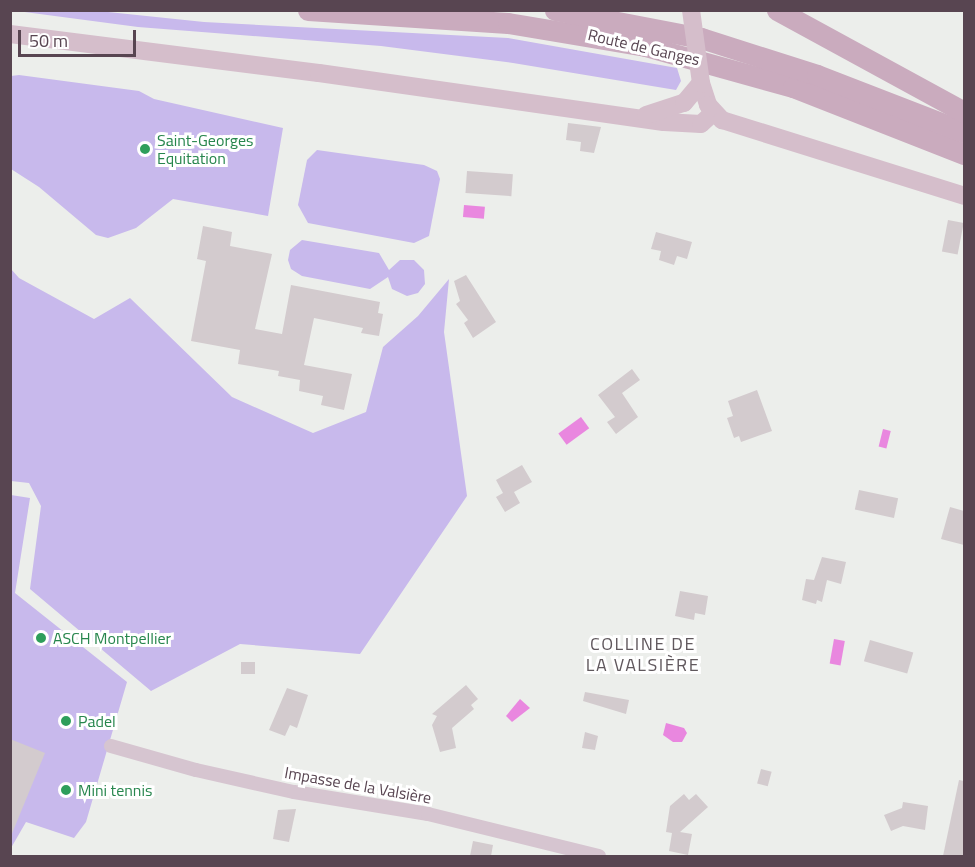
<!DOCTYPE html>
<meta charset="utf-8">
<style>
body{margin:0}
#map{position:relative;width:975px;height:867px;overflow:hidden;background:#eceeeb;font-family:"Titillium Web",sans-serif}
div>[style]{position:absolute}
.green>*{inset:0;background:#c8b9ec}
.water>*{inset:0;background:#e987df;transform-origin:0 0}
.building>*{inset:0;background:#d3cbce;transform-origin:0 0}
.street>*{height:14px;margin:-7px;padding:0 7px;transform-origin:7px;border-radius:7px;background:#d6c5d0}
.secondary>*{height:18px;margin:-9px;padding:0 9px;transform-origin:9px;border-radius:9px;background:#d5becb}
.primary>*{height:21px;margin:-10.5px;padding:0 10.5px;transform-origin:10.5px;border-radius:10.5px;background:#caabbe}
.secondary-bridge>*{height:18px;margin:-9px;padding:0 9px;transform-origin:9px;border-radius:9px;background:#d5becb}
.dots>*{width:16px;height:16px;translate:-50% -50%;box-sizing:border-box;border:3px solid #fff;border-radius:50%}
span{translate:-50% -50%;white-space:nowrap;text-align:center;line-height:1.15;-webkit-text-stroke:6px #fff;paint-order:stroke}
.street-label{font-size:16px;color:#584551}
.leisure-label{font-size:16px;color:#27864d}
.left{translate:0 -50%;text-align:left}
.neighbourhood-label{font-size:18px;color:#60585d;letter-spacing:1.5px}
.frame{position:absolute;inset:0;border:12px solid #584551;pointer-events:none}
.scale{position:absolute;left:18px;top:30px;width:118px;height:27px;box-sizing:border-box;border:3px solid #584551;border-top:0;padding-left:8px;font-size:18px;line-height:21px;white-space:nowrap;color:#584551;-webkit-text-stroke:4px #fff;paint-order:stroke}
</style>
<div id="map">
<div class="green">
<div style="clip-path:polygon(89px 10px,204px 22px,508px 38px,677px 68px,681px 81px,676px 90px,513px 63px,381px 46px,138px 27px,17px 11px)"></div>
<div style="clip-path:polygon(19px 75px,139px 91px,154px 99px,283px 128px,268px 216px,173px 199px,136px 228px,108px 238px,96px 235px,39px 187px,11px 169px,11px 76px)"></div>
<div style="clip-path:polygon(317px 150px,424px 165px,437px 171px,440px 179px,429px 236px,414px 243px,308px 223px,298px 205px,307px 160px)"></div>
<div style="clip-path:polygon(302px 240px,379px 253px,389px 270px,400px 260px,414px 260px,424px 270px,425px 284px,418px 293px,407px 296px,392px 289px,388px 277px,370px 289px,302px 276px,291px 269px,288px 260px,290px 250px)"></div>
<div style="clip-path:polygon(11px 269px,19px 278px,94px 319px,130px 298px,232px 397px,313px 433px,366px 412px,383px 347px,418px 316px,449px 279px,444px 332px,467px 496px,360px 654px,240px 644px,151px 691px,30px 589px,41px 506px,29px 483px,11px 481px)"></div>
<div style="clip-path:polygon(11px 495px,30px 498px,15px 593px,127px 682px,86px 822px,74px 838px,26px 822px,11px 848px)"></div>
</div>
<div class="water">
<div style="left:464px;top:205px;width:21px;height:12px;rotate:5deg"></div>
<div style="left:581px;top:417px;width:14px;height:28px;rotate:54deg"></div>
<div style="left:883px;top:429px;width:8px;height:18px;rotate:14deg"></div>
<div style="left:834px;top:639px;width:11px;height:25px;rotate:10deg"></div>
<div style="clip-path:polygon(520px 699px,530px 708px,512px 722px,506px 716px)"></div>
<div style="clip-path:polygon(666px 723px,684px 728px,687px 733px,682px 742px,673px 742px,663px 735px)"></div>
</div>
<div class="building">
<div style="clip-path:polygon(568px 123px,601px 127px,594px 153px,580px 151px,581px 142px,566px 140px)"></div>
<div style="left:467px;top:171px;width:46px;height:22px;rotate:4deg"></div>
<div style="left:948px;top:220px;width:16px;height:32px;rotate:11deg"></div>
<div style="clip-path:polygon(203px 226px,232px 232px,230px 246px,272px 254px,255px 329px,282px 334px,291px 285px,380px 302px,378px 313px,383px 314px,379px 336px,361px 333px,363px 328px,314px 318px,304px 365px,352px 374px,344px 410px,321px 405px,323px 396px,299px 391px,300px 380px,278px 376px,279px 371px,238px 364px,240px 350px,191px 341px,206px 261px,197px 259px)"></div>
<div style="clip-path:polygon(656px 232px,692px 242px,687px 259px,677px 256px,674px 265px,659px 260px,661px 251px,651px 249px)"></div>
<div style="clip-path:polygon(466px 275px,496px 322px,473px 338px,464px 323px,468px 320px,456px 304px,460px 301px,454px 281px)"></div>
<div style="clip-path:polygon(632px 369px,640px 380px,622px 393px,638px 417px,616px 434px,607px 422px,615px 417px,598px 395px)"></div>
<div style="clip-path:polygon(757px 390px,772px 431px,741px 442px,739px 436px,734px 438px,727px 418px,733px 416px,728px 401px)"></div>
<div style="clip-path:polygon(522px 465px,532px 482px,514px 492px,520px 503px,505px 512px,496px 497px,503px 493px,496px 480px)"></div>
<div style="left:859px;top:490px;width:40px;height:20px;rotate:12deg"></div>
<div style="clip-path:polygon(950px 507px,964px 511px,964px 545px,941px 539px)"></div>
<div style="clip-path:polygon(822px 557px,846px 562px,841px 584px,827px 580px,822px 602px,817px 600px,816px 604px,802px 600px,806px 579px,814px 580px)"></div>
<div style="clip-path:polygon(680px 591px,708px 596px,705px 615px,695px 613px,694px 620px,675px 616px)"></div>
<div style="left:870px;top:640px;width:45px;height:22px;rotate:16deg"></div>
<div style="left:241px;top:662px;width:14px;height:12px"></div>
<div style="clip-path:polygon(466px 685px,478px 699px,471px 705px,474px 709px,452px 728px,456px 748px,440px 752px,432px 725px,437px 716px,432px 714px)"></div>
<div style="clip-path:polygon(287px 688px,308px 695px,297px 728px,290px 725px,285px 736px,269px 730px)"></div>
<div style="clip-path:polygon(585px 692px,629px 700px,626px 714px,583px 701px)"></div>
<div style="clip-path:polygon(585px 732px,598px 736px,595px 750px,582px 748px)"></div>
<div style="clip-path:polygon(10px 739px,45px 753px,11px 836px,10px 836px)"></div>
<div style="left:761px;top:769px;width:11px;height:15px;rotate:15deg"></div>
<div style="clip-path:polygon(959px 780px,964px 781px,964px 856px,943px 856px)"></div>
<div style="clip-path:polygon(684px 794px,689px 800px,696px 794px,708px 807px,680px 832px,692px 834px,688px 855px,669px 851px,672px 833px,666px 832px,670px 806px)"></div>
<div style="clip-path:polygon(903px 802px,928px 806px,925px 830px,903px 826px,891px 831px,884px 815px,902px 808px)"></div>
<div style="clip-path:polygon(296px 809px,289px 842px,273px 839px,278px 810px)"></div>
<div style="clip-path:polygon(473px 841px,493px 845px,491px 856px,470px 856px)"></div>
</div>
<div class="street">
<div style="left:111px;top:746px;width:88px;rotate:15.8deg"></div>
<div style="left:196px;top:770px;width:100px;rotate:12.7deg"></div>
<div style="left:294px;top:792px;width:136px;rotate:9.3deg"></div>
<div style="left:428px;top:814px;width:176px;rotate:13.8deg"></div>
</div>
<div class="secondary">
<div style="left:10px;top:34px;width:311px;rotate:7.2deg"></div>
<div style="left:319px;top:73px;width:348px;rotate:8.1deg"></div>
<div style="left:664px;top:122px;width:37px;rotate:3deg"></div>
<div style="left:701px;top:124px;width:16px;rotate:-43deg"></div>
<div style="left:701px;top:83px;width:23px;rotate:72deg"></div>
<div style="left:708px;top:105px;width:21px;rotate:47deg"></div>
<div style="left:722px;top:120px;width:254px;rotate:17.4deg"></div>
<div style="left:646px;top:115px;width:40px;rotate:-18deg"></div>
<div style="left:684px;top:103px;width:26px;rotate:-50deg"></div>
</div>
<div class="primary">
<div style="left:308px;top:10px;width:200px;rotate:3.7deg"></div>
<div style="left:508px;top:23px;width:139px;rotate:9.5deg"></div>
<div style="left:645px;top:46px;width:154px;rotate:15.5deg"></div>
<div style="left:793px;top:87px;width:184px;rotate:21.4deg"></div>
<div style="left:555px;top:10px;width:149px;rotate:10.9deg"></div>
<div style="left:701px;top:38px;width:122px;rotate:17.7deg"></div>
<div style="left:817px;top:75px;width:158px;rotate:21.2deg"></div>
<div style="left:777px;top:10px;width:213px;rotate:28.6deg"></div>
</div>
<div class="secondary-bridge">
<div style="left:691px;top:10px;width:74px;rotate:82.2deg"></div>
</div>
<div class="dots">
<div style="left:145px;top:149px;background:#2e9e5b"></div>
<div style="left:41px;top:638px;background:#2e9e5b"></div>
<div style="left:66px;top:721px;background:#2e9e5b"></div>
<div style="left:66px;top:790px;background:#2e9e5b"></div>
</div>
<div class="street-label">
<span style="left:644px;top:47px;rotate:13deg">Route de Ganges</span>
<span style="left:358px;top:785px;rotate:10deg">Impasse de la Valsière</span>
</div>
<div class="leisure-label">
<span class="left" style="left:157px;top:149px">Saint-Georges<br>Equitation</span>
<span class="left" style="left:53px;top:638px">ASCH Montpellier</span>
<span class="left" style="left:78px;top:721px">Padel</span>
<span class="left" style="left:78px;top:790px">Mini tennis</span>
</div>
<div class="neighbourhood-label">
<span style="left:643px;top:655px">COLLINE DE<br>LA VALSIÈRE</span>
</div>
<div class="frame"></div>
<div class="scale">50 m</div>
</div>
